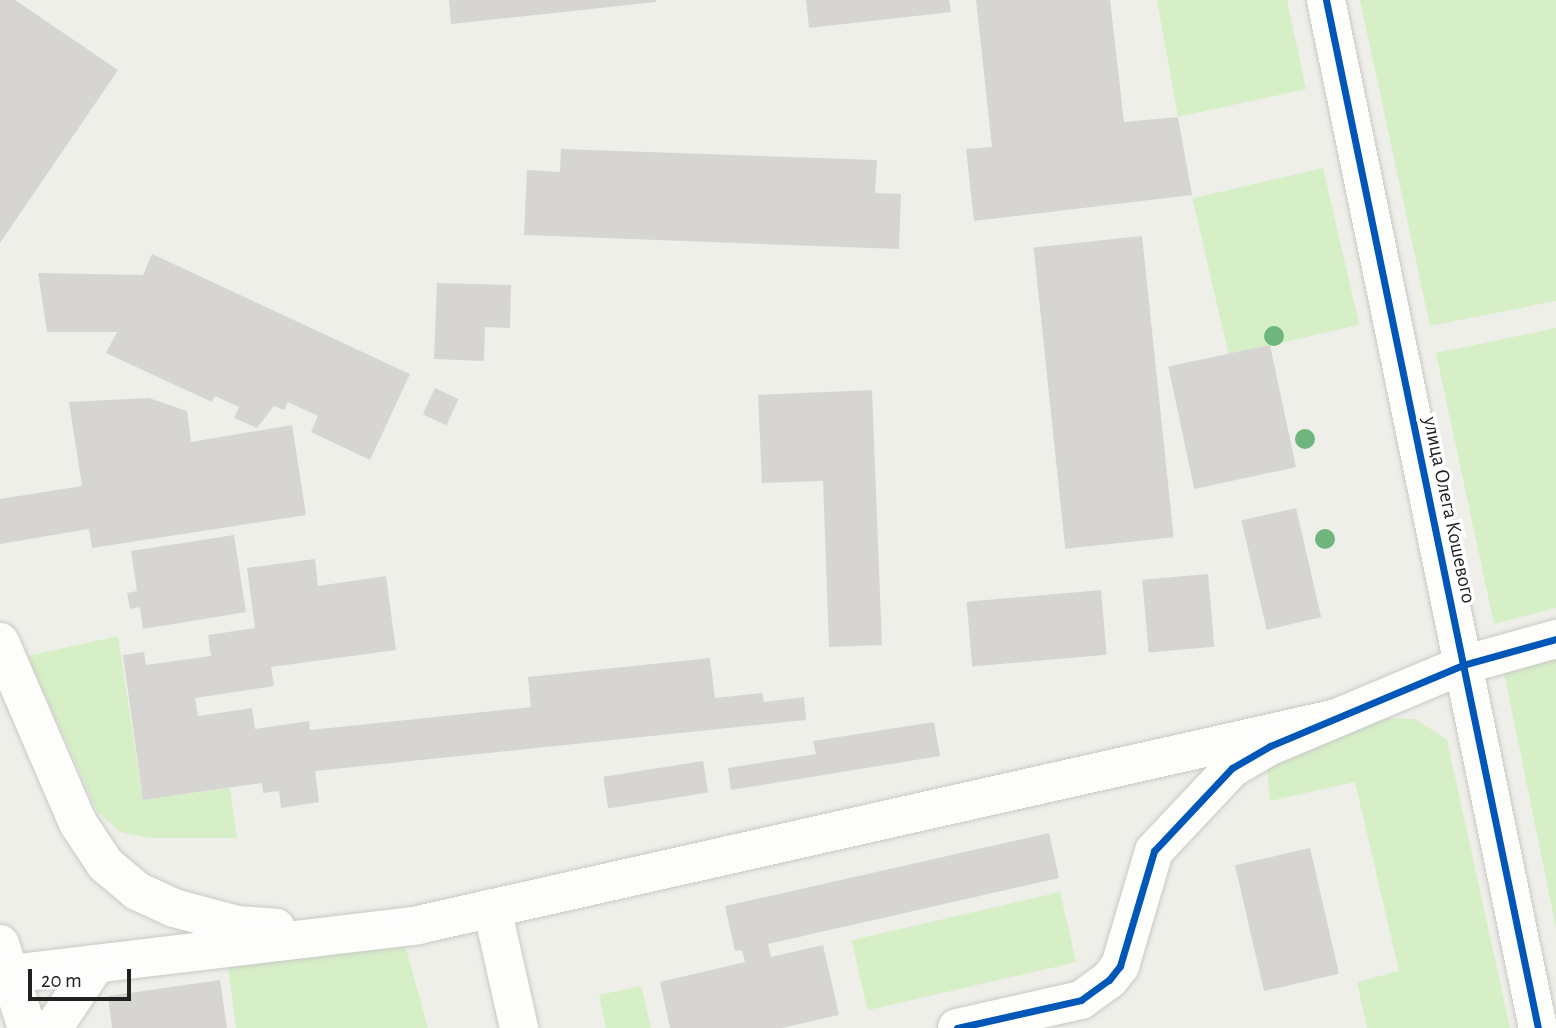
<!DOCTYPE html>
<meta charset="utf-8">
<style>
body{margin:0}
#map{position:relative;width:1556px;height:1028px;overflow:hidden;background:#efefea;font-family:"Alegreya Sans",sans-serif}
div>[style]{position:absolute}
.grass>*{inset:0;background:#d6efc7;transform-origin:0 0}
.building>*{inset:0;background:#d6d5d1;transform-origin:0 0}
.roads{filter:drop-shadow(0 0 2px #c8c8c6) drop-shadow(0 0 2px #c8c8c6)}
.minor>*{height:38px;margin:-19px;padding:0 19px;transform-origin:19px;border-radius:19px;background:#fdfdfc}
.cycleway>*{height:7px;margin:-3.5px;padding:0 3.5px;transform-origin:3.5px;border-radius:3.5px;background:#0057b8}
.trees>*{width:20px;height:20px;margin:-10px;border-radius:50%;background:#6eb57e}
span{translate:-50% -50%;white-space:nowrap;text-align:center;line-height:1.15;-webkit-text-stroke:7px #fff;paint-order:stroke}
.street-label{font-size:21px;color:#212121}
.scale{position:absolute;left:28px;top:969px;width:103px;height:32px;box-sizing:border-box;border:4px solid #212121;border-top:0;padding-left:9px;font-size:21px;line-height:24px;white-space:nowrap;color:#212121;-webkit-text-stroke:5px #fff;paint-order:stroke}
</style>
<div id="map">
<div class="grass">
<div style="clip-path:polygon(1157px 0,1287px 0,1306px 89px,1178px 117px)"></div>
<div style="clip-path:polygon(1360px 0,1556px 0,1556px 301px,1430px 326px)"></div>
<div style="left:1323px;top:168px;width:161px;height:134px;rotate:77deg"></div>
<div style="clip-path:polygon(1556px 328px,1556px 608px,1494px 624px,1436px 353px)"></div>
<div style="clip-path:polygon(118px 636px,143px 800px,230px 788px,237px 838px,150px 838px,120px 832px,97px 811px,28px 656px)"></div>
<div style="clip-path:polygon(1556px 659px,1556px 928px,1504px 672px)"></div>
<div style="clip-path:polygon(1383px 718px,1416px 719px,1447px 740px,1510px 1028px,1367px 1028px,1357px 982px,1399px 971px,1355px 782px,1270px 801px,1267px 766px)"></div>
<div style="left:1060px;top:892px;width:72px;height:214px;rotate:77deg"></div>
<div style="clip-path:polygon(404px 941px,428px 1028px,236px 1028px,228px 966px)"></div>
<div style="clip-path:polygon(641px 986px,651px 1028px,606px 1028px,599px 995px)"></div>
</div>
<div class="building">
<div style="clip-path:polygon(0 0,15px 0,118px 70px,0 243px)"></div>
<div style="clip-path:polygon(449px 0,656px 0,656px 2px,451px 24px)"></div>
<div style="clip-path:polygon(806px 0,949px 0,951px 12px,809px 28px)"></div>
<div style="clip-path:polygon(976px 0,1110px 0,1124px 122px,1178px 117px,1192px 195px,974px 221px,966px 149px,992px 147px)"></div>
<div style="clip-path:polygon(561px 149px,877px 160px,875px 193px,901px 194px,899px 249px,524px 235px,527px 170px,560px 172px)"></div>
<div style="left:1142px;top:236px;width:303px;height:109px;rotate:84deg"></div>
<div style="clip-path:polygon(152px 254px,410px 374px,370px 460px,311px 432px,318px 416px,288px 402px,284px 410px,274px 406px,257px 428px,234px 418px,239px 407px,215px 396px,212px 402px,106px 353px,117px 332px,47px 332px,38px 273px,143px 275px)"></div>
<div style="clip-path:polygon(437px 283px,511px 285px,510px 328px,485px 327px,484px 361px,434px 359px)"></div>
<div style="left:1270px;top:345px;width:125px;height:104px;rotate:78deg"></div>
<div style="left:435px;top:388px;width:26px;height:29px;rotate:25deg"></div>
<div style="clip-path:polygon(872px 390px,882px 645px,829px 647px,823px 481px,762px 483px,758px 395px)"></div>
<div style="clip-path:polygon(149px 398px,187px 411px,191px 442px,292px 425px,306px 515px,92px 548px,89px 529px,0 544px,0 499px,82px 486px,69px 402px)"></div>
<div style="left:1296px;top:508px;width:112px;height:56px;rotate:77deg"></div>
<div style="clip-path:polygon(234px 535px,246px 612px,143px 629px,140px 607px,130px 609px,127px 593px,137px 591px,131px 551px)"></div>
<div style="clip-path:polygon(315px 559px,318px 586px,386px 576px,396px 650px,271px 667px,274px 686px,195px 698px,198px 716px,252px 708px,255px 729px,309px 721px,310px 730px,531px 707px,528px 677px,710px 658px,715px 698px,762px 693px,764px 702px,804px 697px,806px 720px,315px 771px,319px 802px,281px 808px,279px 791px,263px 793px,262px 783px,143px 800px,123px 655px,144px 652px,146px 665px,211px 656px,208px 635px,255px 628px,247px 568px)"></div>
<div style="left:1208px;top:574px;width:73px;height:66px;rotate:85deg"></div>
<div style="left:1101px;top:590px;width:65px;height:135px;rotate:85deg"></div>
<div style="clip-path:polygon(934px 722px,940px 756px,731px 790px,728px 768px,816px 754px,813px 741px)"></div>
<div style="left:703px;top:761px;width:32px;height:101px;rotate:81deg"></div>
<div style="clip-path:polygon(1049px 833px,1059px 878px,768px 944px,771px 957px,823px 945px,839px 1015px,782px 1028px,670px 1028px,660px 982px,745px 962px,742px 950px,735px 951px,725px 906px)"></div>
<div style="left:1310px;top:848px;width:129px;height:77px;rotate:77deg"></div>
<div style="clip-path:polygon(220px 980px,227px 1028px,112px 1028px,108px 996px)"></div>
</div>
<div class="roads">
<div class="minor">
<div style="left:1326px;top:0;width:1050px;rotate:78.35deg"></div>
<div style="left:0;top:642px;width:197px;rotate:66.7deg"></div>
<div style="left:78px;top:823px;width:49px;rotate:56.6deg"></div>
<div style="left:105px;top:864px;width:42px;rotate:40.2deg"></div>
<div style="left:137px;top:891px;width:41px;rotate:24.7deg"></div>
<div style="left:174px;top:908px;width:65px;rotate:15.1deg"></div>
<div style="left:237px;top:925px;width:39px;rotate:4deg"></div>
<div style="left:492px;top:908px;width:123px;rotate:77.3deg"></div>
<div style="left:0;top:944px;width:88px;rotate:72.2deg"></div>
<div style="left:10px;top:974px;width:411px;rotate:-6.8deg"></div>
<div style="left:418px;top:925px;width:938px;rotate:-12.69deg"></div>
<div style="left:53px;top:1028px;width:77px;rotate:-56.1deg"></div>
<div style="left:957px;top:1028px;width:127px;rotate:-12.7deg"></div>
<div style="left:1081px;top:1000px;width:34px;rotate:-36deg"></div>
<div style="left:1109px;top:980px;width:18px;rotate:-52deg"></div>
<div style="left:1120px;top:966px;width:120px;rotate:-73.5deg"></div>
<div style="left:1154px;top:851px;width:114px;rotate:-46.8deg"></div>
<div style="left:1232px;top:768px;width:44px;rotate:-30.1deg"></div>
<div style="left:1270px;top:746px;width:209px;rotate:-22.8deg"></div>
<div style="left:1463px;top:665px;width:97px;rotate:-15.6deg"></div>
</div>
</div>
<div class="cycleway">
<div style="left:1326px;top:0;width:1050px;rotate:78.35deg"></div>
<div style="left:957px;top:1028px;width:127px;rotate:-12.7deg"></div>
<div style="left:1081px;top:1000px;width:34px;rotate:-36deg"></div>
<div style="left:1109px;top:980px;width:18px;rotate:-52deg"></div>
<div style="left:1120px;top:966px;width:120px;rotate:-73.5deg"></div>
<div style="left:1154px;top:851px;width:114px;rotate:-46.8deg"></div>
<div style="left:1232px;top:768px;width:44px;rotate:-30.1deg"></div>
<div style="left:1270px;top:746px;width:209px;rotate:-22.8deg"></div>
<div style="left:1463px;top:665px;width:97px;rotate:-15.6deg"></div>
</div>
<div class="trees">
<div style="left:1274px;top:336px"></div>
<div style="left:1305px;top:439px"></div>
<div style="left:1325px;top:539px"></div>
</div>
<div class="street-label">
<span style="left:1449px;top:510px;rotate:78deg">улица Олега Кошевого</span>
</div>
<div class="scale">20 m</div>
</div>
